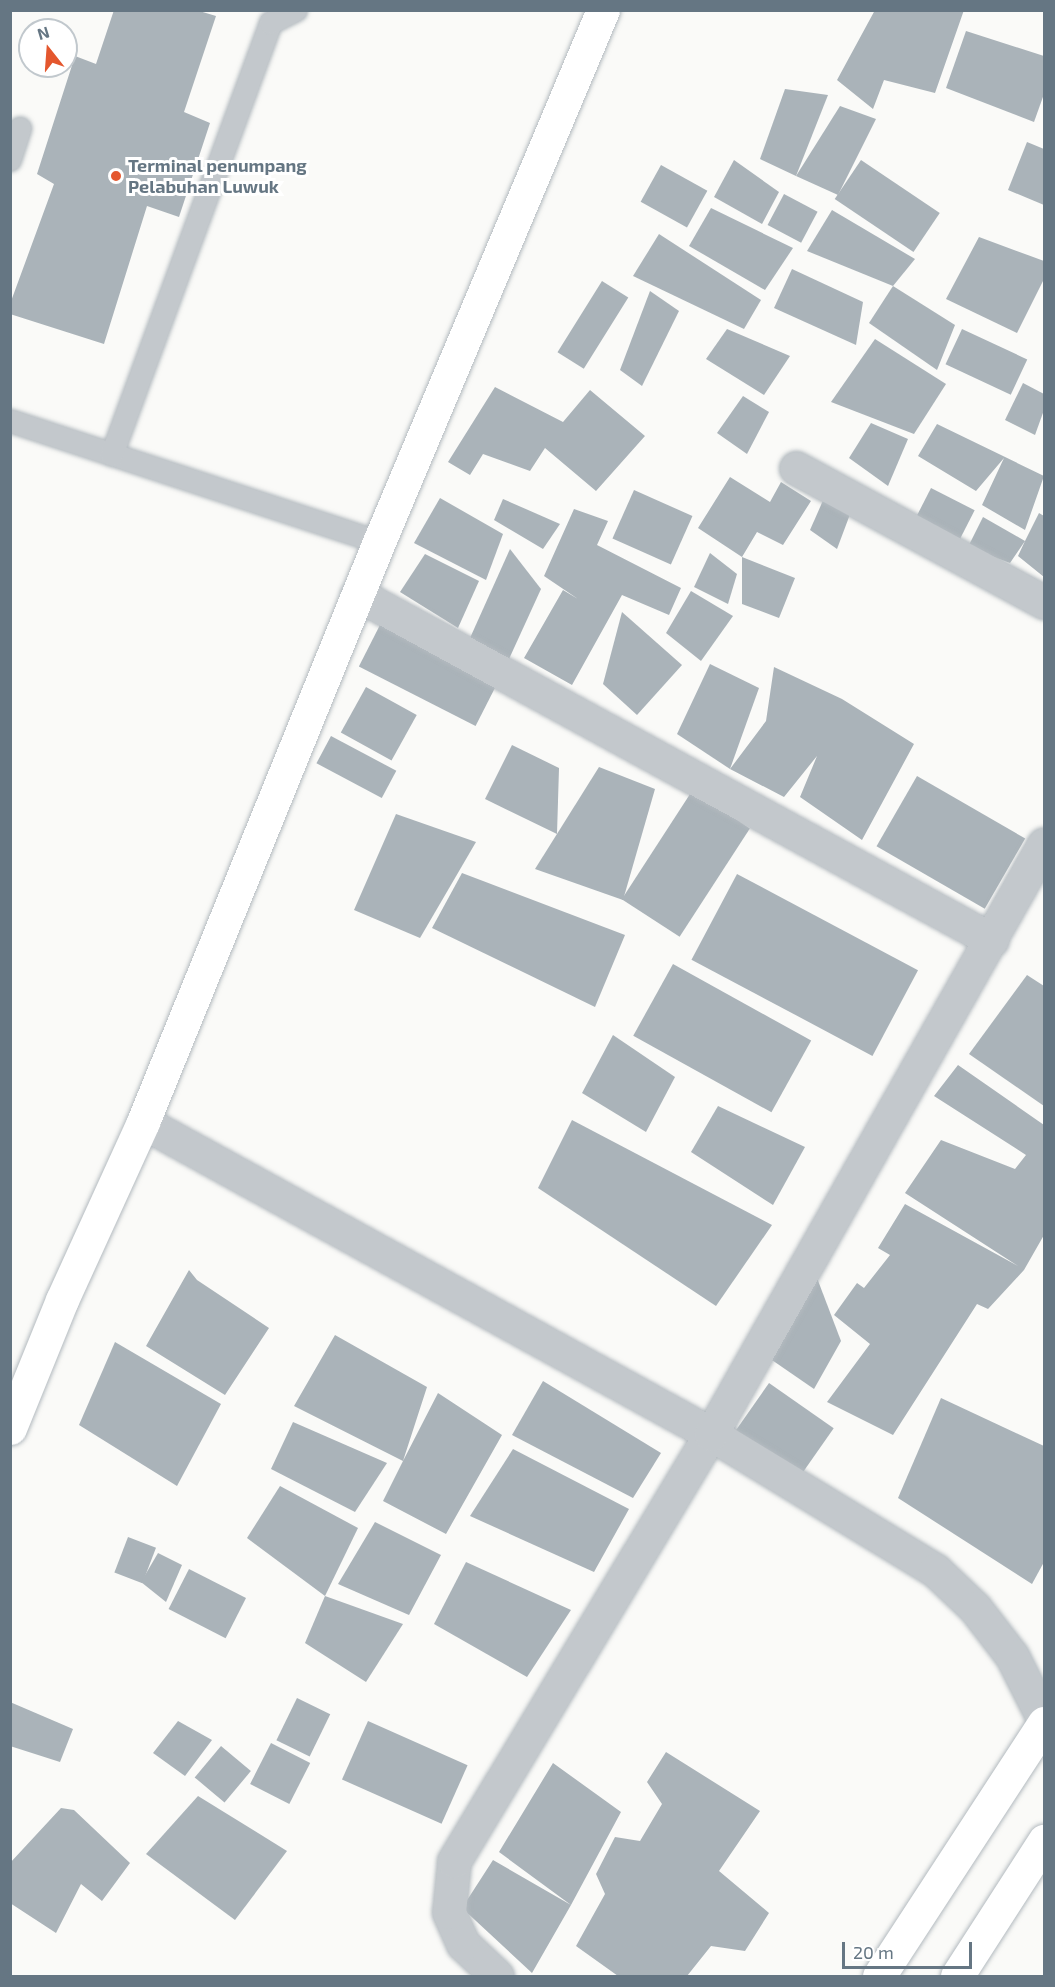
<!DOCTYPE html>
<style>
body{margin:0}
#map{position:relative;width:1055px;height:1987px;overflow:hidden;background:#fafaf8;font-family:"Exo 2",sans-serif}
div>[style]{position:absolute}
.building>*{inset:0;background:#aab3b9;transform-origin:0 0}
.roads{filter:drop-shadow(0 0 2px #b3babf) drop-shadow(0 0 2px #b3babf)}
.lane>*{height:22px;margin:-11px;padding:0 11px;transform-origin:11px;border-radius:11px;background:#c3c8cc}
.street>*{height:33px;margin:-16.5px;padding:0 16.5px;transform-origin:16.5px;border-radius:16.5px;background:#c3c8cc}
.secondary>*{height:33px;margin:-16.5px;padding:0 16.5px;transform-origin:16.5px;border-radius:16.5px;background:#fff}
.highway>*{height:33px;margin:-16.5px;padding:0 16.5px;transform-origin:16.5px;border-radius:16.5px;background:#fff}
.dots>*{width:16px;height:16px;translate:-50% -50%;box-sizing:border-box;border:3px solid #fff;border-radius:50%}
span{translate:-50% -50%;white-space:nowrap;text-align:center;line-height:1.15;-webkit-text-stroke:6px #fff;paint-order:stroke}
.poi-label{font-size:18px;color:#657683;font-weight:700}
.left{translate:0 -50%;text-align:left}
.frame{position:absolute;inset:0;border:12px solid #657683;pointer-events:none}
.north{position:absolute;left:18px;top:18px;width:60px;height:60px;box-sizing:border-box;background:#fff;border:2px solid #c1c8cd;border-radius:50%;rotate:343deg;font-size:16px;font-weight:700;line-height:24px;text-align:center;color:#657683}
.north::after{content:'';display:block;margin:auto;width:21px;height:27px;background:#e4572e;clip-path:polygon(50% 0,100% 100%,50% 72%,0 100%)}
.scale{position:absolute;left:842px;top:1942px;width:130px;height:27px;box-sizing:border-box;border:3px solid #657683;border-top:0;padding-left:8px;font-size:18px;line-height:21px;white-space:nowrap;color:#657683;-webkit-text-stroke:4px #fff;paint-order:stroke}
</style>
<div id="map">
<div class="building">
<div style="clip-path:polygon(114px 10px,196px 10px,216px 16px,184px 112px,210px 123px,179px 217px,147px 206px,104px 344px,10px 314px,10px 304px,54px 184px,37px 174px,75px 56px,96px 64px)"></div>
<div style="clip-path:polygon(875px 10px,964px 10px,935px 93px,884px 80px,873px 109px,837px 80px)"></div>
<div style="clip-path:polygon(966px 31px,1044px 56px,1044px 94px,1034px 122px,946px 88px)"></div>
<div style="clip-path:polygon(785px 89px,828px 95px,796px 176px,760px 159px)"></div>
<div style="clip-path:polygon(840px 106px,876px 119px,838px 195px,796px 176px)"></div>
<div style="clip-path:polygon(1027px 142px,1044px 149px,1044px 205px,1008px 190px)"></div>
<div style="clip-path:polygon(734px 160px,779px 192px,762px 224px,714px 197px)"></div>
<div style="left:861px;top:160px;width:95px;height:47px;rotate:34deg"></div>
<div style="left:661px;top:165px;width:53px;height:42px;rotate:29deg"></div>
<div style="left:784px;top:194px;width:38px;height:35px;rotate:28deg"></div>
<div style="clip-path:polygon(711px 208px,793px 248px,765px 290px,689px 246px)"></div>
<div style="clip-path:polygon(832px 210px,915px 259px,893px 286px,807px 251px)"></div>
<div style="clip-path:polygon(659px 234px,761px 300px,744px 329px,633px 276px)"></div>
<div style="clip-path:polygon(979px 237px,1044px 261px,1044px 279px,1017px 333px,946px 299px)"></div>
<div style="clip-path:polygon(792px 269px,863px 302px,856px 345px,774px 308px)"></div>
<div style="left:602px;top:281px;width:31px;height:84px;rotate:32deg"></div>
<div style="clip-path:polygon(893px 286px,955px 325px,937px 370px,869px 323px)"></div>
<div style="clip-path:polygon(650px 291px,679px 311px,642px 386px,620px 370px)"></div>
<div style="clip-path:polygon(727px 329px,790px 356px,764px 395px,706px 359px)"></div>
<div style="left:962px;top:329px;width:72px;height:39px;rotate:25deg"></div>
<div style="clip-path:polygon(875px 339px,946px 384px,914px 434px,831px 402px)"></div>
<div style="clip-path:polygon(1023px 383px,1044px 394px,1044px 410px,1035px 435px,1005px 420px)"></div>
<div style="clip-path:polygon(495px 387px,563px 422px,590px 390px,645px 436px,596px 491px,545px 448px,530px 471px,483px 454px,470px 475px,448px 462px)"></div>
<div style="clip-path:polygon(743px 396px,769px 412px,747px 454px,717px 433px)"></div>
<div style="clip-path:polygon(871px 423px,908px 439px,888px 486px,849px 458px)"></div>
<div style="clip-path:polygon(937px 424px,1044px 476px,1025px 530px,982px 505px,1004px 458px,976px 491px,918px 456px)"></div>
<div style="clip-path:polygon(730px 477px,770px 502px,781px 482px,811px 501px,783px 545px,757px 532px,742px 557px,698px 528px)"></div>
<div style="left:931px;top:488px;width:49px;height:36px;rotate:27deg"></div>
<div style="left:634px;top:490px;width:64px;height:53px;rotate:24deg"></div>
<div style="clip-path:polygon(825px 496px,852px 509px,837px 549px,810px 530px)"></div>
<div style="clip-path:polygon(440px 498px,503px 534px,486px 580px,414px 543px)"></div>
<div style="clip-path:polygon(503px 499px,560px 524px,543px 549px,494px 520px)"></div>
<div style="clip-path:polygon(574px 509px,608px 521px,597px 545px,681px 588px,669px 615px,622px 595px,572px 685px,524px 658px,563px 590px,578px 599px,544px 576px)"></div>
<div style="clip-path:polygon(1039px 513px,1044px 516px,1044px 577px,1018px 556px,1025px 541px,1010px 563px,968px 547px,983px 517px,1025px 541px)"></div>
<div style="clip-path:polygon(510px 549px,541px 589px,509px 659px,470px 638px)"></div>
<div style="clip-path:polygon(710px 553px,737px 574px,728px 604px,694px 587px)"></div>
<div style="clip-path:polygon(425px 554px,479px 581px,458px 628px,400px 592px)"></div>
<div style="clip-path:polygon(742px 557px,795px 578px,779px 618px,742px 604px)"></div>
<div style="clip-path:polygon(691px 591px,733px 616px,701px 661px,666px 633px)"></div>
<div style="clip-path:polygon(622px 612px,682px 665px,637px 715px,603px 684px)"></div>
<div style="left:382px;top:621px;width:131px;height:51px;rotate:27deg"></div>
<div style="clip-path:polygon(710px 664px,759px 688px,730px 769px,677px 734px)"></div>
<div style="clip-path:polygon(774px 667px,842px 699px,914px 744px,862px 840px,800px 797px,817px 756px,784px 797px,730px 769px,766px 721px)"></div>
<div style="left:366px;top:687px;width:58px;height:52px;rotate:29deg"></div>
<div style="left:331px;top:736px;width:74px;height:31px;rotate:28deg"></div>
<div style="clip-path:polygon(512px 745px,559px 768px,557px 834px,485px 799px)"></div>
<div style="clip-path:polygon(599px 767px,655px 789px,623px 900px,535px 869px)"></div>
<div style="left:917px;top:776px;width:125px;height:81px;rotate:30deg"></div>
<div style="left:692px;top:791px;width:69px;height:129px;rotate:33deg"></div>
<div style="clip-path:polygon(396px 814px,476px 842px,420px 938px,354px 910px)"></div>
<div style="clip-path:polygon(462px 873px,625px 935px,595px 1007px,432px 928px)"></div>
<div style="left:737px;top:874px;width:205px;height:97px;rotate:28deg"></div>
<div style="left:673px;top:964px;width:158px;height:82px;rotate:29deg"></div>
<div style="clip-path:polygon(1027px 975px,1044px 986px,1044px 1106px,969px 1054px)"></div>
<div style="clip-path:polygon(613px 1035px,675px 1077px,646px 1132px,582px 1093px)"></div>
<div style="clip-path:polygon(958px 1065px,1044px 1125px,1044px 1235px,1024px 1270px,988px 1309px,977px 1304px,893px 1435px,827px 1402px,870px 1344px,834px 1315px,857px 1283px,864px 1288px,890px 1255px,878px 1248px,905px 1204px,1018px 1266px,905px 1193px,941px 1140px,1015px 1169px,1026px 1155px,934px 1096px)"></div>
<div style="clip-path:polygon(718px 1106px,805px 1147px,773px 1205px,691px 1152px)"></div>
<div style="clip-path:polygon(572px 1120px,772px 1225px,716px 1306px,538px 1188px)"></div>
<div style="clip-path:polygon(189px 1270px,197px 1280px,269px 1328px,225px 1395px,146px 1346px)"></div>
<div style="clip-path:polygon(817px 1278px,841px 1341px,814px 1389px,769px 1358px)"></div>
<div style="clip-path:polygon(335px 1335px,427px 1387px,403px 1461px,438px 1393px,502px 1435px,446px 1534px,383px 1501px,403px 1461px,294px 1406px)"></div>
<div style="clip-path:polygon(115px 1342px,221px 1404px,177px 1486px,79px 1425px)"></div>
<div style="clip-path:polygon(543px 1381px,661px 1453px,633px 1498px,512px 1435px)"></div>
<div style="left:769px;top:1383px;width:79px;height:58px;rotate:35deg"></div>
<div style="clip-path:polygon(941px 1398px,1044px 1446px,1044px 1562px,1032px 1584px,898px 1498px)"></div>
<div style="clip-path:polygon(293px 1422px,387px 1463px,355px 1512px,271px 1469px)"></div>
<div style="clip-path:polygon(513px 1449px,629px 1509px,594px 1572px,470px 1516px)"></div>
<div style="clip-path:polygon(280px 1486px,358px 1528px,325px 1596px,247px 1538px)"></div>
<div style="clip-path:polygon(375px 1522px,441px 1555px,409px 1615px,338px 1584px)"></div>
<div style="left:128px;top:1537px;width:30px;height:38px;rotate:21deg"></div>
<div style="clip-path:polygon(158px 1553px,182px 1565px,166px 1602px,141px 1582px)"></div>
<div style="clip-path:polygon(466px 1562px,571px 1610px,527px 1677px,434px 1624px)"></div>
<div style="left:189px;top:1569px;width:64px;height:45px;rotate:27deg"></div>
<div style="clip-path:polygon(325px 1596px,403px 1624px,366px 1682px,305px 1643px)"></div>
<div style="left:297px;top:1698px;width:37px;height:47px;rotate:26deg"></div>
<div style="clip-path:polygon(10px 1702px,73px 1729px,60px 1762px,10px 1746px)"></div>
<div style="clip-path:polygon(178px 1721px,212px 1740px,185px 1776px,153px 1753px)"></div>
<div style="left:368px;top:1721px;width:109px;height:64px;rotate:24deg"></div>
<div style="left:271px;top:1743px;width:44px;height:46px;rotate:27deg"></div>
<div style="left:221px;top:1746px;width:39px;height:41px;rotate:40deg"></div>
<div style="clip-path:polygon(666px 1752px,760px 1811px,719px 1871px,769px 1913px,745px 1951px,711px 1946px,687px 1976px,618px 1976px,576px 1946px,605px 1894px,596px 1874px,615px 1837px,640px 1841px,662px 1804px,647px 1782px)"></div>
<div style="clip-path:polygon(553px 1763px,621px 1812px,571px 1905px,532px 1973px,462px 1908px,493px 1860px,571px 1905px,499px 1852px)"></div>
<div style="clip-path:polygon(198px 1796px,287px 1851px,235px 1920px,146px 1854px)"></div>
<div style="clip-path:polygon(61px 1808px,74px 1810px,130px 1863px,102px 1901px,81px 1884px,56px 1933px,10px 1903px,10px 1863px)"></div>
</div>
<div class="roads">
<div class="lane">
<div style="left:10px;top:160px;width:33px;rotate:-72deg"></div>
<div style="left:10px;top:421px;width:388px;rotate:18.2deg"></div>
<div style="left:112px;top:455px;width:460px;rotate:-69.8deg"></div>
<div style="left:271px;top:23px;width:28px;rotate:-27deg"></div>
</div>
<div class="street">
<div style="left:796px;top:468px;width:282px;rotate:28.4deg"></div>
<div style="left:357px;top:594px;width:723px;rotate:28.59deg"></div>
<div style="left:143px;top:1122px;width:648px;rotate:28.78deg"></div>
<div style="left:711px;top:1434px;width:262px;rotate:31.3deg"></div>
<div style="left:935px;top:1570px;width:55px;rotate:43.5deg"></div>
<div style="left:975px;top:1608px;width:61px;rotate:52.4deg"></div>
<div style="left:1012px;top:1656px;width:72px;rotate:63.4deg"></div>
<div style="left:497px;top:1976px;width:47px;rotate:-136.7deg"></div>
<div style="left:463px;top:1944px;width:35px;rotate:-114deg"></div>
<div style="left:449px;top:1912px;width:51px;rotate:-84.4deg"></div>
<div style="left:454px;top:1861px;width:498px;rotate:-59deg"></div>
<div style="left:711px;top:1434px;width:677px;rotate:-60.56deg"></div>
</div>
<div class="secondary">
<div style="left:879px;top:1976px;width:302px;rotate:-56.9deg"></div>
<div style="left:957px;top:1976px;width:161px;rotate:-57.2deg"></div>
</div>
<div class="highway">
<div style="left:10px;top:1428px;width:138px;rotate:-67.9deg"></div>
<div style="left:62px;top:1300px;width:196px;rotate:-65.5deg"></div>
<div style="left:143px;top:1122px;width:626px;rotate:-67.86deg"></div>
<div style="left:379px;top:542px;width:577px;rotate:-67.17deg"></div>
</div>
</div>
<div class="dots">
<div style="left:116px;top:176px;background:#e4572e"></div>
</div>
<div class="poi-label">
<span class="left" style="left:128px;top:176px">Terminal penumpang<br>Pelabuhan Luwuk</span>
</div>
<div class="frame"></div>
<div class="north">N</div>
<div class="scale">20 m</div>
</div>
